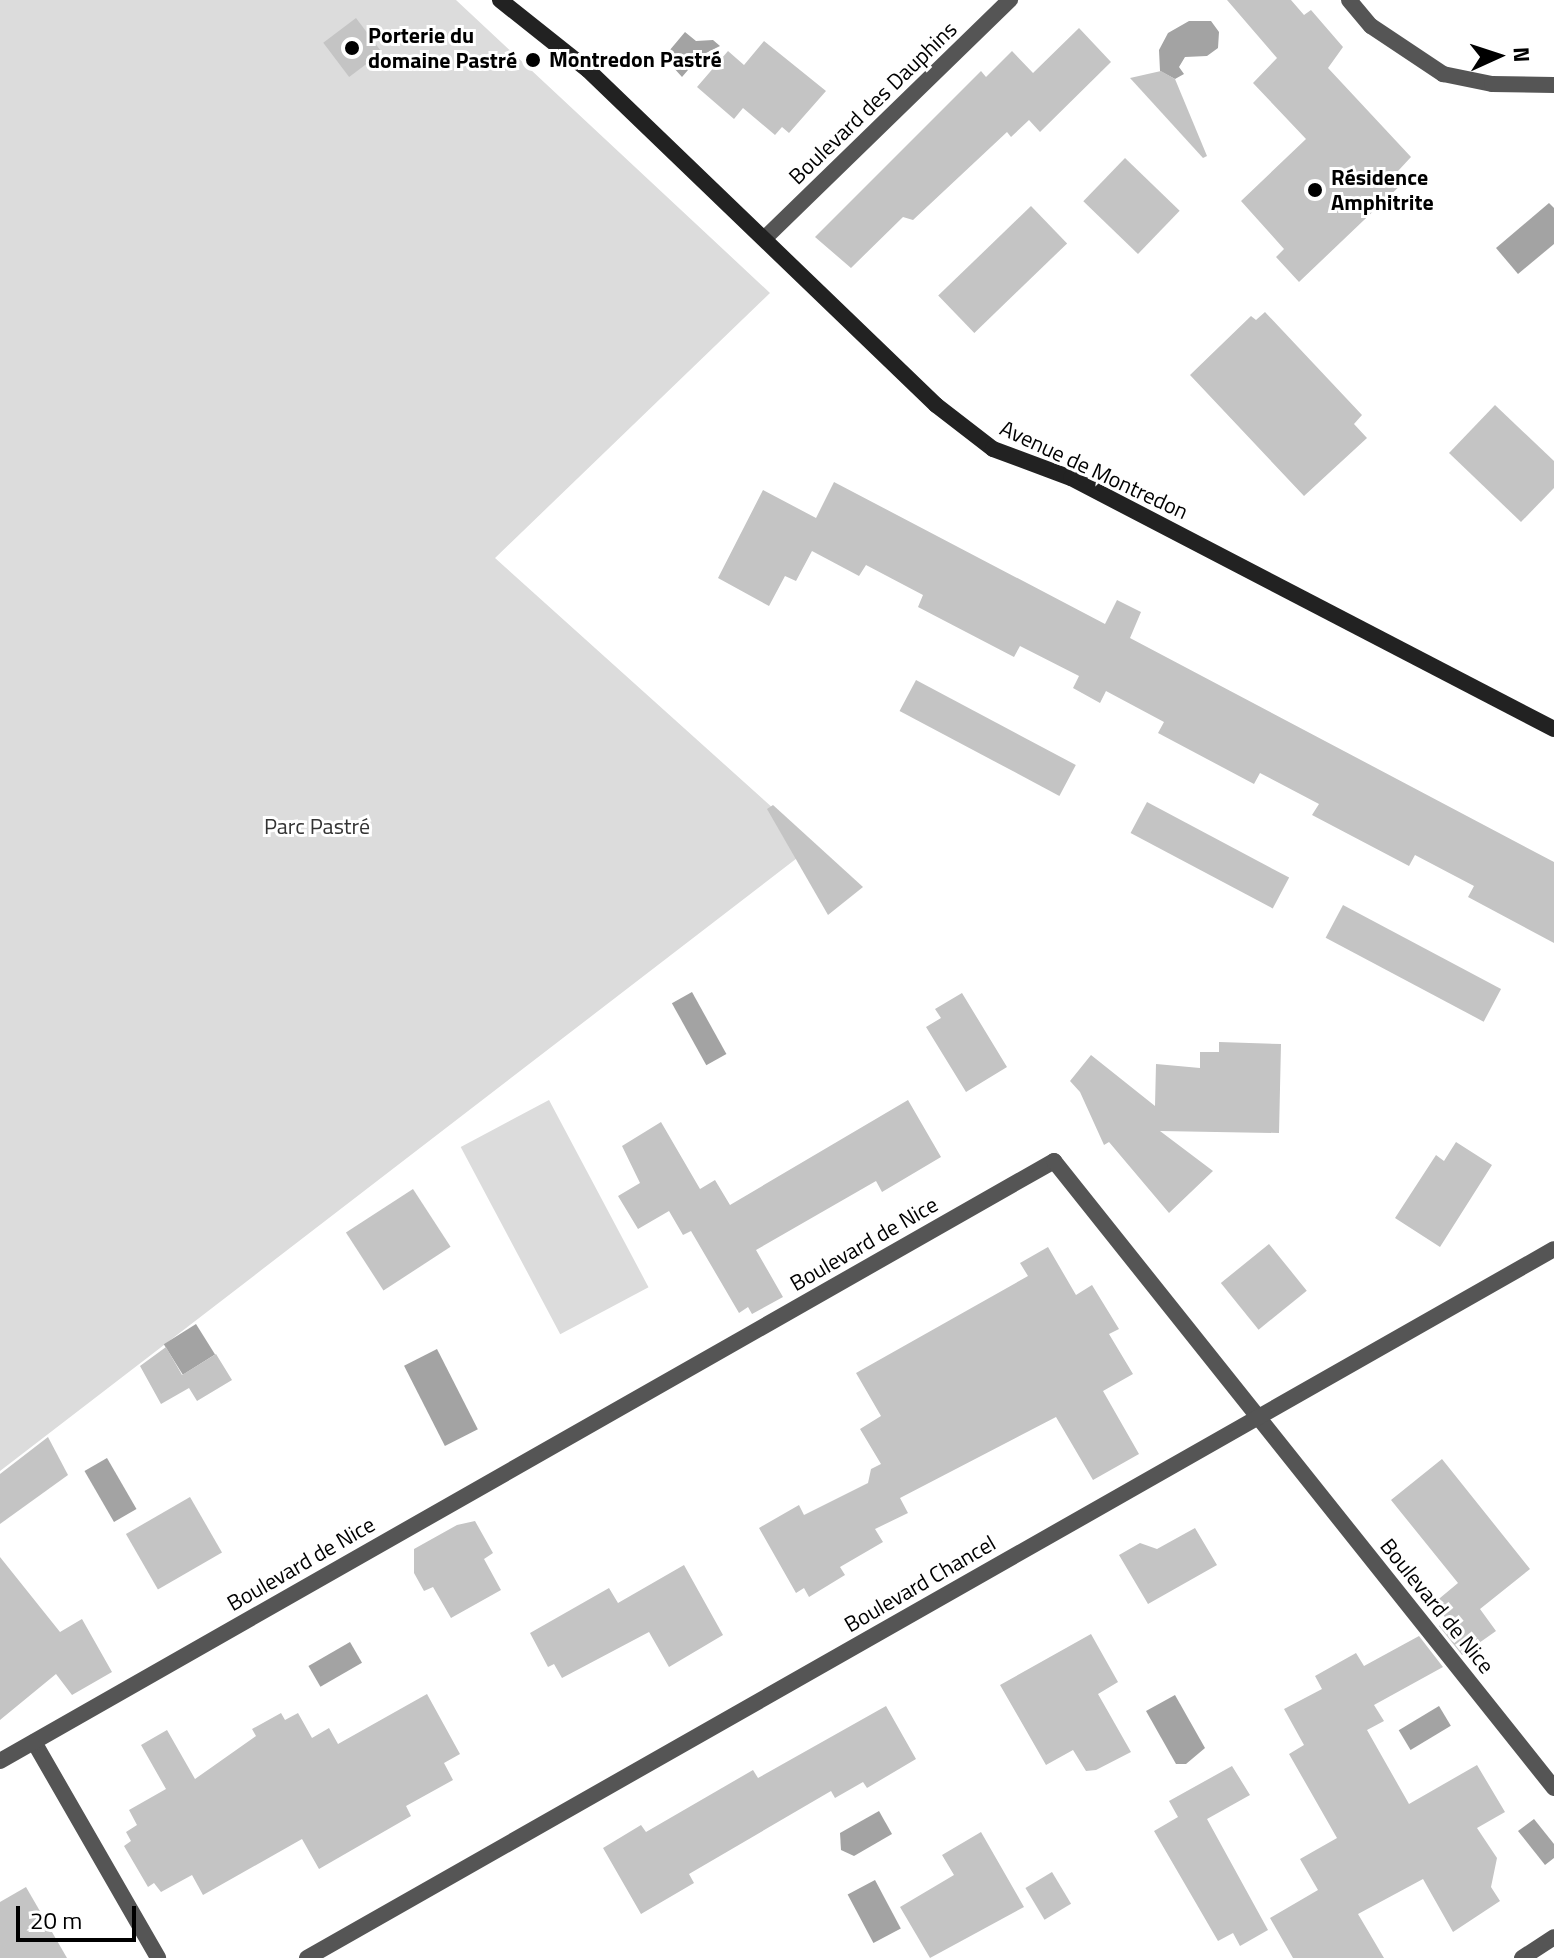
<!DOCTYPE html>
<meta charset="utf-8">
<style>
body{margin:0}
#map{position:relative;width:1554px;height:1958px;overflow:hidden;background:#fff;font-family:"Titillium Web",sans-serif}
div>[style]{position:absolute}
.green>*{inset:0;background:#dcdcdc;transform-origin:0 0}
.water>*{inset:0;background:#a3a3a3;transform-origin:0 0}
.building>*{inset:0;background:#c4c4c4;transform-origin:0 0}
.street>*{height:16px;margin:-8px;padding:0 8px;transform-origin:8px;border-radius:8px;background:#555}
.secondary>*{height:16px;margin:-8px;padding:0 8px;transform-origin:8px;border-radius:8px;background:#222}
.dots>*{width:22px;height:22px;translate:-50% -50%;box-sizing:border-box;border:4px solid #fff;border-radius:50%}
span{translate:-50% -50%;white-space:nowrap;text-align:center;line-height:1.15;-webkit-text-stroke:6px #fff;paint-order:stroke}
.poi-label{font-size:22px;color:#000;font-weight:700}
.left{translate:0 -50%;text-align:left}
.street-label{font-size:22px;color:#000}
.park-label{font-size:22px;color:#333}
.north{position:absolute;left:1458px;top:16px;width:80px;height:80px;-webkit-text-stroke:6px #fff;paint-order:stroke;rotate:87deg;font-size:22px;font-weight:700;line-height:32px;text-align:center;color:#000}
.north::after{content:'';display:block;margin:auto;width:28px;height:36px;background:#000;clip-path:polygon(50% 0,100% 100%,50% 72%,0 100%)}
.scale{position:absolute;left:16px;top:1906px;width:120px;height:36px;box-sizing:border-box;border:4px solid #000;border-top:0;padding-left:10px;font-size:24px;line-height:28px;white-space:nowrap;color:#000;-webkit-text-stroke:6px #fff;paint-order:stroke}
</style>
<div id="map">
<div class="green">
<div style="clip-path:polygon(0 0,456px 0,770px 293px,495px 558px,814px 845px,0 1471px)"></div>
<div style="left:549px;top:1100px;width:212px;height:100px;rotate:62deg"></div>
</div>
<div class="water">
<div style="clip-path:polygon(1189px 21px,1211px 21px,1219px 32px,1218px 48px,1207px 56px,1185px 57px,1179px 67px,1184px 74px,1175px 79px,1160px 71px,1159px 50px,1168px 33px)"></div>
<div style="clip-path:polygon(685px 32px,696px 41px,713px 40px,720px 46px,700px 56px,682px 77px,664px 57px)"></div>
<div style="clip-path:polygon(1549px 203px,1554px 208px,1554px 244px,1518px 274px,1496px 248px)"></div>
<div style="left:692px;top:992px;width:71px;height:23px;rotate:61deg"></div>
<div style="left:196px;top:1324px;width:36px;height:38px;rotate:58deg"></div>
<div style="left:437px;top:1349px;width:90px;height:37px;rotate:63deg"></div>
<div style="left:107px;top:1458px;width:59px;height:26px;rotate:60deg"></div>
<div style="left:350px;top:1642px;width:24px;height:48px;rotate:60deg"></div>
<div style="clip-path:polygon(1175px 1695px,1205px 1748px,1186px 1764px,1176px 1764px,1146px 1711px)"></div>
<div style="left:1439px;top:1706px;width:23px;height:47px;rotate:59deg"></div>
<div style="clip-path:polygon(879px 1811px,892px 1834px,854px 1856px,841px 1850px,840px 1833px)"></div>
<div style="clip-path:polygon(1534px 1819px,1554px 1844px,1554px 1858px,1545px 1865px,1518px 1831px)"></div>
<div style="left:875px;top:1880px;width:55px;height:31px;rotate:62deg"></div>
</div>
<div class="building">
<div style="clip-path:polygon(1227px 0,1291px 0,1304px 15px,1311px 10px,1343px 47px,1328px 68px,1411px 157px,1398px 171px,1406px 180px,1299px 282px,1276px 257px,1284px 249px,1241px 201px,1306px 139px,1253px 83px,1277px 58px)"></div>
<div style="left:356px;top:18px;width:43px;height:41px;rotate:53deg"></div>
<div style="clip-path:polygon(1079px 28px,1111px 62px,1040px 132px,1029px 120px,1011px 137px,1007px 132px,913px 220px,903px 217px,851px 268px,815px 237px,981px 71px,986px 77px,1012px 51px,1033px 73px)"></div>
<div style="clip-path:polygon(764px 41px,826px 91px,789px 133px,782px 127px,775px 135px,743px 108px,734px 119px,697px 87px,728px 51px,744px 65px)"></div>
<div style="clip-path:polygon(1161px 71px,1175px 79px,1207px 156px,1203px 158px,1130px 78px)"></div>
<div style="left:1125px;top:158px;width:76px;height:60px;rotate:44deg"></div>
<div style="left:1031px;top:206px;width:52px;height:129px;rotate:46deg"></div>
<div style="clip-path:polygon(1265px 312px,1362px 415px,1354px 424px,1367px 438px,1304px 496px,1190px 375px,1251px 316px,1256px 320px)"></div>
<div style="clip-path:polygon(1495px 405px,1554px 461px,1554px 488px,1521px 522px,1449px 453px)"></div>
<div style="clip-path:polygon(834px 482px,1105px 624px,1117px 600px,1141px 612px,1130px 638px,1554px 862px,1554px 943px,1468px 897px,1474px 886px,1415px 855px,1409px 866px,1312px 815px,1319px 804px,1260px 773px,1254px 784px,1158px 733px,1164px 722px,1106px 691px,1100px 703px,1073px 688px,1079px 676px,1020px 646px,1014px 657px,918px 607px,923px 595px,866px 565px,859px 576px,812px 551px,796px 581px,785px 576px,769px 606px,718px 578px,763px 490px,816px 518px)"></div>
<div style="left:916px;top:680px;width:181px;height:35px;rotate:28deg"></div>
<div style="left:1147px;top:802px;width:161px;height:35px;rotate:28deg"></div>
<div style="clip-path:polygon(773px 805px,863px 887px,828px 915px,767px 809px)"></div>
<div style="left:1343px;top:905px;width:179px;height:37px;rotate:28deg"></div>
<div style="clip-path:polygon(962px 993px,1007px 1067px,966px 1092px,926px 1027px,941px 1018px,935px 1009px)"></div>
<div style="clip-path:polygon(1219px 1042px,1281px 1044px,1279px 1133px,1160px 1131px,1213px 1171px,1169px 1213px,1109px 1142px,1104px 1145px,1080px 1092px,1070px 1081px,1091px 1055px,1155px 1106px,1156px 1064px,1200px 1068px,1200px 1052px,1219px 1052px)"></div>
<div style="clip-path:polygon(908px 1100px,941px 1157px,882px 1192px,876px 1181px,756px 1250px,783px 1297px,752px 1314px,748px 1307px,739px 1313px,691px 1231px,683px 1235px,669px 1211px,638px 1229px,618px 1196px,640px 1183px,622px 1146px,661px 1122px,700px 1189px,715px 1180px,730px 1205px)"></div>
<div style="clip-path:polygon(1456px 1142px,1492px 1165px,1440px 1247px,1395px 1218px,1436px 1155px,1444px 1161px)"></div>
<div style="left:413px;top:1189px;width:69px;height:80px;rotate:57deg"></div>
<div style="left:1269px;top:1244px;width:60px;height:62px;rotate:51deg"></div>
<div style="clip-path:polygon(1048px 1247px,1076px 1295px,1092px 1285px,1119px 1329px,1109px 1334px,1133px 1374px,1103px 1391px,1139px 1454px,1093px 1480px,1056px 1417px,900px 1498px,908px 1513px,875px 1529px,883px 1542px,840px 1567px,845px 1575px,809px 1597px,804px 1588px,796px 1593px,759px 1528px,799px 1505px,804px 1515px,868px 1483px,871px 1469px,881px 1464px,860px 1429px,881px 1416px,856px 1373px,1028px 1276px,1020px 1263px)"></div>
<div style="clip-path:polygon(166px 1347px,182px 1375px,216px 1354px,232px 1380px,197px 1401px,189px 1388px,161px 1404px,140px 1366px)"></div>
<div style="clip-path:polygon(48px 1437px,68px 1475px,0 1524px,0 1474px)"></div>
<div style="clip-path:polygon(1442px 1459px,1530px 1569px,1480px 1609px,1496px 1631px,1462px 1655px,1439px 1626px,1448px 1621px,1434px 1603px,1458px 1583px,1391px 1500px)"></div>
<div style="left:190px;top:1497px;width:64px;height:74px;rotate:60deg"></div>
<div style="clip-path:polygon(475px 1521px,493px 1553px,484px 1559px,501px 1590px,451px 1618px,433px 1587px,424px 1591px,414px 1573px,414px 1549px,457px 1525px)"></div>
<div style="clip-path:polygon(1195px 1528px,1217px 1565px,1148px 1604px,1119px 1555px,1140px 1543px,1157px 1549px)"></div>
<div style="clip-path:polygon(0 1557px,60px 1632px,82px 1619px,112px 1672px,72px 1695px,56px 1674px,0 1720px)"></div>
<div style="clip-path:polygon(684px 1565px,723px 1635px,669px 1667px,649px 1632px,562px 1678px,554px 1664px,548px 1667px,530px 1633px,609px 1588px,618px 1603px)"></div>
<div style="clip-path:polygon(1091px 1634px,1118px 1682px,1098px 1694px,1131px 1752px,1096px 1770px,1086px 1771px,1073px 1750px,1046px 1765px,1000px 1685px)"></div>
<div style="clip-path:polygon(1419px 1636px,1443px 1667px,1374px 1705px,1384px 1721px,1367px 1730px,1409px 1804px,1477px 1765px,1505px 1812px,1477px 1828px,1497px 1858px,1491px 1887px,1500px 1901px,1453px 1932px,1423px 1879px,1358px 1914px,1384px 1958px,1293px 1958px,1270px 1918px,1318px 1890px,1300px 1859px,1337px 1838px,1289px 1754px,1304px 1745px,1284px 1709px,1322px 1689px,1315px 1676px,1356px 1653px,1364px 1666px)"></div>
<div style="clip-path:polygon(427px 1694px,460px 1754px,444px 1763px,453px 1780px,406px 1806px,411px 1816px,319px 1869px,302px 1839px,203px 1895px,192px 1875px,161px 1892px,154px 1883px,148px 1887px,124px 1846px,131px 1841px,126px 1832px,137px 1825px,129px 1810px,166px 1789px,141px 1745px,167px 1730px,195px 1779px,256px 1736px,252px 1729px,281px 1713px,285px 1720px,298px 1713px,312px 1738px,329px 1728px,338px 1744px)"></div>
<div style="clip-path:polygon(886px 1706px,916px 1759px,867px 1788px,863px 1782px,835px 1798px,831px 1791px,689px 1874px,694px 1883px,641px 1914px,603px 1848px,641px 1825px,646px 1832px,753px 1770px,758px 1778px)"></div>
<div style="clip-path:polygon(1232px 1766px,1250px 1795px,1207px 1819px,1268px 1930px,1240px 1946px,1233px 1933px,1218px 1941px,1154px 1831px,1178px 1817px,1169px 1801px)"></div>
<div style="clip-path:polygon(981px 1832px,1024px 1907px,930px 1958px,900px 1907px,954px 1875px,942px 1855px)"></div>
<div style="left:1052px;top:1872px;width:37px;height:31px;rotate:59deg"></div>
<div style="clip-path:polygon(26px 1887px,67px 1958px,0 1958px,0 1902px)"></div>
</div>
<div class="street">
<div style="left:1349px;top:0;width:34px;rotate:50deg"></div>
<div style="left:1371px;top:26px;width:87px;rotate:33.7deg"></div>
<div style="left:1443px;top:74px;width:50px;rotate:11.5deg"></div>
<div style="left:1492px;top:84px;width:62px;rotate:0.9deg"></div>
<div style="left:765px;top:238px;width:342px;rotate:-44.2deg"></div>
<div style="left:34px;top:1742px;width:249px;rotate:60.1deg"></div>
<div style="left:0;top:1761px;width:1213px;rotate:-29.65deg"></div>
<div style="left:1054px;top:1161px;width:802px;rotate:51.43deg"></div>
<div style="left:307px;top:1958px;width:1434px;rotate:-29.62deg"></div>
<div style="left:1522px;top:1958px;width:38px;rotate:-33deg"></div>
</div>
<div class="secondary">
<div style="left:500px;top:0;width:112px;rotate:38.5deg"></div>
<div style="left:588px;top:70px;width:483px;rotate:43.9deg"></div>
<div style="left:936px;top:405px;width:72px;rotate:37.7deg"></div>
<div style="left:993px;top:449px;width:83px;rotate:20.4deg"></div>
<div style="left:1071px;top:478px;width:544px;rotate:27.46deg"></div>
</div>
<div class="dots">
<div style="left:352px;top:48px;background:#000"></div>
<div style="left:533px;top:60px;background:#000"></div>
<div style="left:1315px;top:190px;background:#000"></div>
</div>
<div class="poi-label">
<span class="left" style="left:368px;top:48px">Porterie du<br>domaine Pastré</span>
<span class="left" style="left:549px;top:60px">Montredon Pastré</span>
<span class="left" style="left:1331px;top:190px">Résidence<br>Amphitrite</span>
</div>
<div class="street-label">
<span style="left:873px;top:103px;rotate:-44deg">Boulevard des Dauphins</span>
<span style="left:1094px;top:470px;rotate:25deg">Avenue de Montredon</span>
<span style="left:864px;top:1244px;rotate:-30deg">Boulevard de Nice</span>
<span style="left:301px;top:1564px;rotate:-30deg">Boulevard de Nice</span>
<span style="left:920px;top:1584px;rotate:-30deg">Boulevard Chancel</span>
<span style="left:1437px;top:1606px;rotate:51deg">Boulevard de Nice</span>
</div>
<div class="park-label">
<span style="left:317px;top:827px">Parc Pastré</span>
</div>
<div class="north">N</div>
<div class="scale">20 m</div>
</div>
